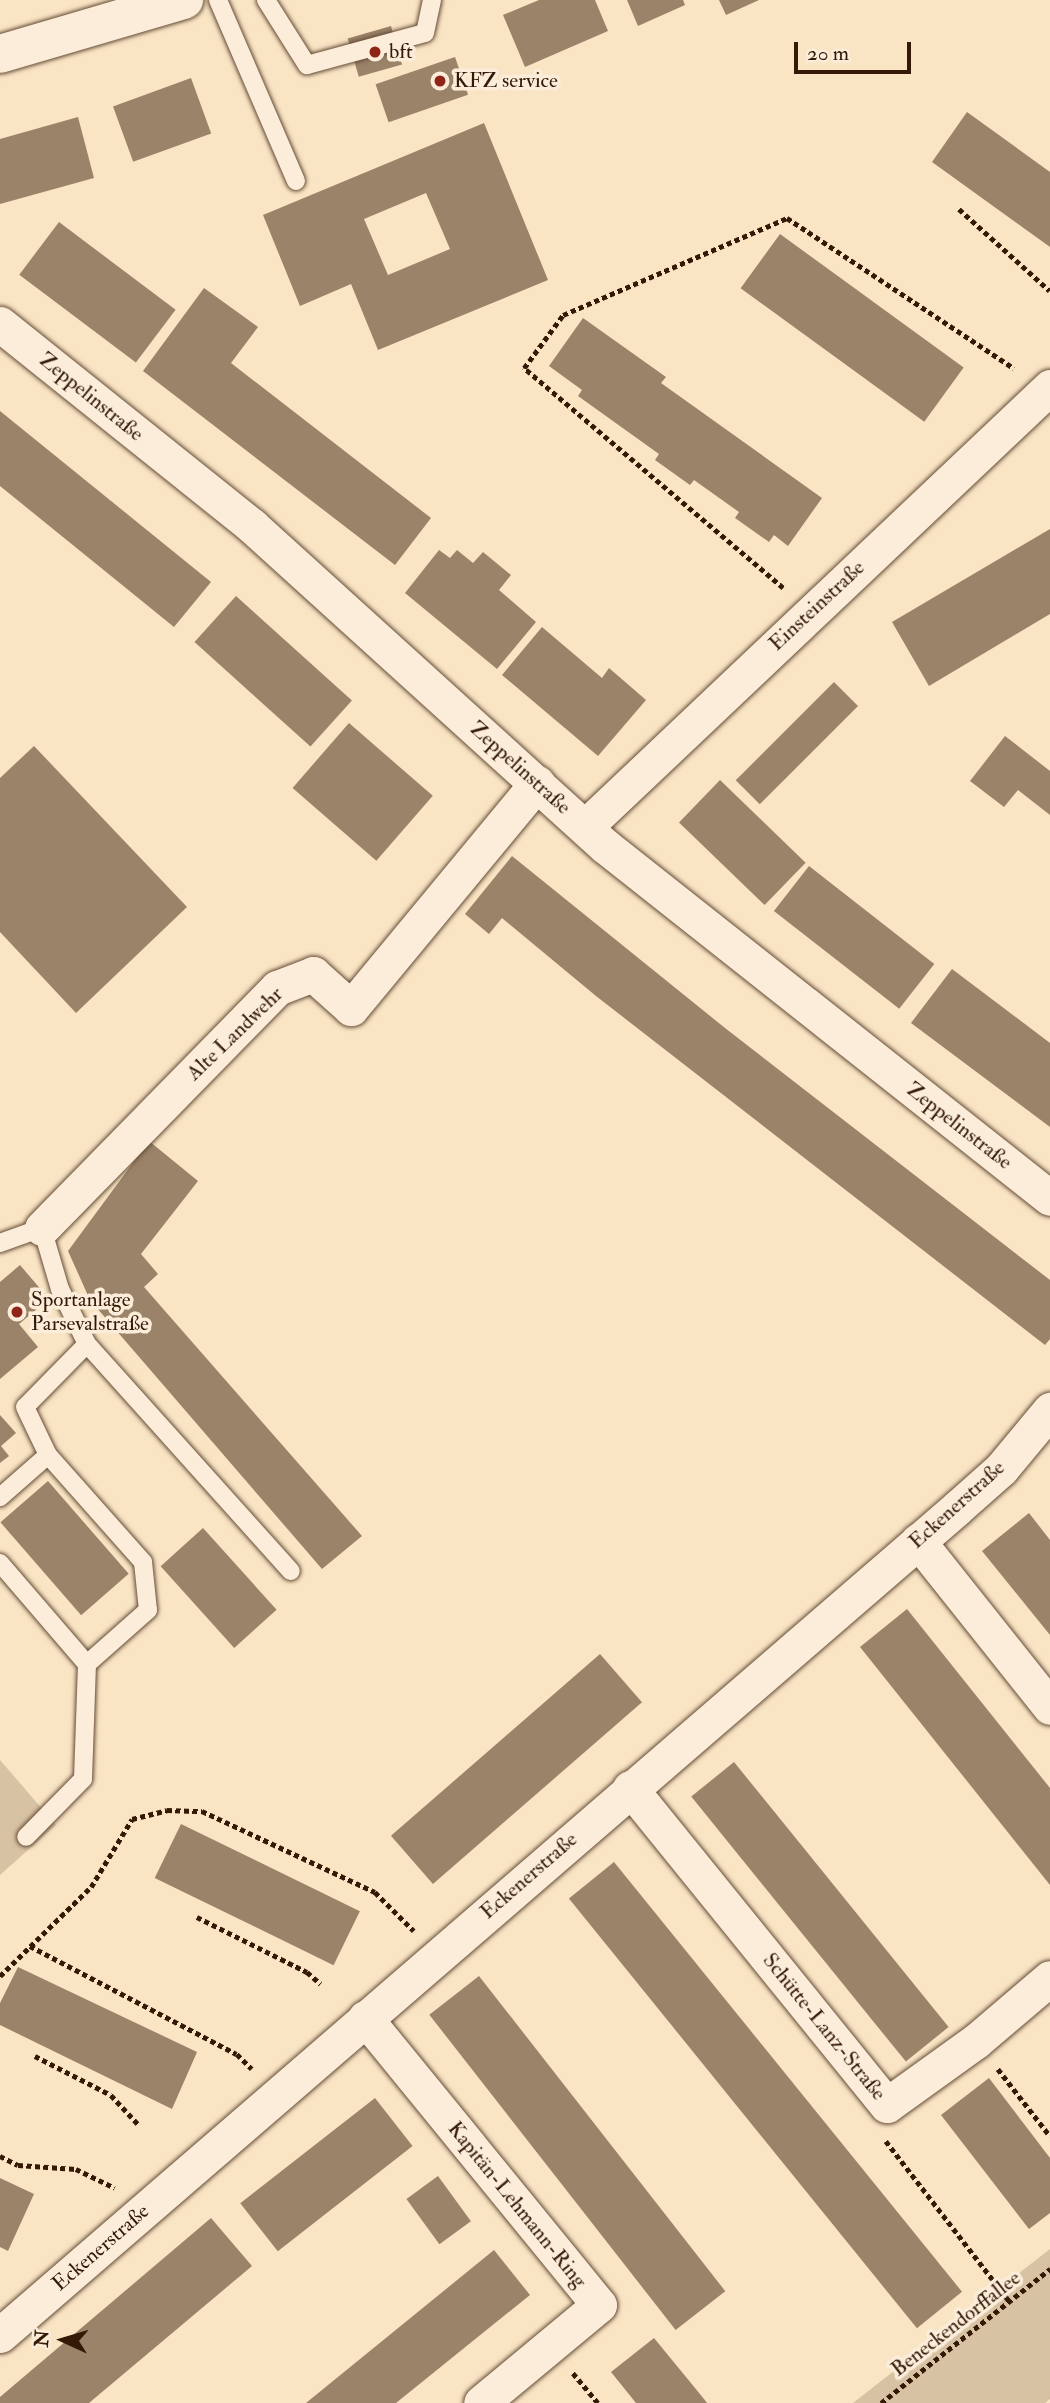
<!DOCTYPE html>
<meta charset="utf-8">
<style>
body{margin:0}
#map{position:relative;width:1050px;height:2403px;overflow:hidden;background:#f9e4c4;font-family:"IM FELL Double Pica",serif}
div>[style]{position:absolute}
.green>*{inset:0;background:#d8c2a4}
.building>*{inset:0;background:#9a8369;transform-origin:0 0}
.path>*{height:4.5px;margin-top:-2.25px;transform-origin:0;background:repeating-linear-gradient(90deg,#341a06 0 5px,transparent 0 8.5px)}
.roads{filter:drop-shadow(0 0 2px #654c36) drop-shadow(0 0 2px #654c36)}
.lane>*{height:18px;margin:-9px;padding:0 9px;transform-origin:9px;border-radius:9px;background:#fbedd9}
.street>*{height:35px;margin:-17.5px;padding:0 17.5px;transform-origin:17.5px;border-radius:17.5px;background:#fbedd9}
.secondary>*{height:38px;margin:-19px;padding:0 19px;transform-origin:19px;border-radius:19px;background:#fbedd9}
.dots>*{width:19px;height:19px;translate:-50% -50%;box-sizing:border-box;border:4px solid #fbedd9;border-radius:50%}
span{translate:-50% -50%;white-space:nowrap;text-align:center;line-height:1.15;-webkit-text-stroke:7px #fbedd9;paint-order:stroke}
.poi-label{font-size:21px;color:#341a06}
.left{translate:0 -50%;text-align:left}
.street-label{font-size:21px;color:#341a06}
.north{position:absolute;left:28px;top:2305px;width:70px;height:70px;-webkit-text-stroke:5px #fbedd9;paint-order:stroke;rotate:274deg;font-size:19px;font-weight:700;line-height:28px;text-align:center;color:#341a06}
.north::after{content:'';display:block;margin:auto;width:24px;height:32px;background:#341a06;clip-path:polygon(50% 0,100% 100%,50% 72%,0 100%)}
.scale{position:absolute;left:794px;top:42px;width:117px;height:32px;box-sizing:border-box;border:4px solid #341a06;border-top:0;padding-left:9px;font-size:21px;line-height:24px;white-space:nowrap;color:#341a06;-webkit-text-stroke:5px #fbedd9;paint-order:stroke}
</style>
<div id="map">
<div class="green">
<div style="clip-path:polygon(0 1760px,56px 1825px,0 1875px)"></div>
<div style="clip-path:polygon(1050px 2249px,1050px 2399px,1045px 2403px,853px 2403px)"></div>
</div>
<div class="building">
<div style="clip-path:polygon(539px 0,595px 0,608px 31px,525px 67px,503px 15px)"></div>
<div style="clip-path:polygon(627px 0,683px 0,685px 5px,638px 26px)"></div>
<div style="clip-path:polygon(719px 0,759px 0,726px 15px)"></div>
<div style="left:391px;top:26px;width:40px;height:45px;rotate:74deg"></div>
<div style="left:455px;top:57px;width:40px;height:84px;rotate:71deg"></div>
<div style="left:191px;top:78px;width:59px;height:83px;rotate:70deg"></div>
<div style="clip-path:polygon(967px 112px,1050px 172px,1050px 247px,932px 162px)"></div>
<div style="clip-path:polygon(78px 117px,94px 178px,0 204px,0 139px)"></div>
<div style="clip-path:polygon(evenodd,484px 123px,548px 280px,378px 350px,351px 284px,300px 306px,263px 215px,484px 123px,426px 193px,450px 249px,388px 275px,364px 219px,426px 193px)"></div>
<div style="left:59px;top:222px;width:146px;height:66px;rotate:37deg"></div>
<div style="left:780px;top:234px;width:227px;height:67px;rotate:36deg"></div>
<div style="clip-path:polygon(204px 288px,258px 327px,231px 363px,431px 518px,395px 565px,143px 371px)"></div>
<div style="clip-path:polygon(583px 318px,666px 377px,661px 383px,822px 498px,788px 546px,774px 535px,769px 542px,735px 518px,739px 512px,694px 480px,690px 485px,655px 460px,659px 454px,578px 396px,582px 390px,549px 366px)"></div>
<div style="clip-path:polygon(0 411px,211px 582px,174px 627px,0 486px)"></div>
<div style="clip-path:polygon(1050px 529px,1050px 614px,929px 686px,892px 622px)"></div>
<div style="clip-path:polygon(439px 550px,450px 558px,457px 550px,473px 563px,483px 552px,511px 575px,499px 590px,536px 622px,497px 669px,405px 593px)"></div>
<div style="left:236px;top:596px;width:156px;height:62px;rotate:42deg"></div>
<div style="clip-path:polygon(542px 627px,602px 678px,609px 668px,646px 700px,598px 756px,502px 675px)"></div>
<div style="left:834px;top:682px;width:34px;height:139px;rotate:45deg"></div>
<div style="left:349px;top:723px;width:111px;height:86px;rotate:41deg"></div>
<div style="clip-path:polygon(1005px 736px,1050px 771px,1050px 815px,1018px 790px,1004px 807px,970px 781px)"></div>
<div style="clip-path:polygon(34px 746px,187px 907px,76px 1013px,0 932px,0 778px)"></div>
<div style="left:720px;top:780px;width:119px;height:59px;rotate:44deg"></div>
<div style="clip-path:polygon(512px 856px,725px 1028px,1050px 1280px,1050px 1339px,1045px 1345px,596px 996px,502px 918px,489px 934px,465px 914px)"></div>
<div style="left:809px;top:866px;width:159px;height:57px;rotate:38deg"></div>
<div style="clip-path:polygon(952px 969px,1050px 1043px,1050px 1127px,911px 1023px)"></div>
<div style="clip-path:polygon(149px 1141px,198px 1181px,141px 1254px,158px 1274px,144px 1287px,362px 1536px,322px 1569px,90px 1300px,68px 1251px)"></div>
<div style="clip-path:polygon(20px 1265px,49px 1299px,19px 1324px,38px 1347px,0 1379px,0 1282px)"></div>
<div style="clip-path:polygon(0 1415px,16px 1433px,1px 1446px,9px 1456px,0 1463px)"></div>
<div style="left:48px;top:1481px;width:123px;height:63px;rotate:49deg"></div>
<div style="clip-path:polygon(1029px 1513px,1050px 1540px,1050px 1635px,982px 1551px)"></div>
<div style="left:203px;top:1528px;width:110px;height:57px;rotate:48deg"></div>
<div style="clip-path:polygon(907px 1609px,1050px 1788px,1050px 1885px,860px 1647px)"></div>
<div style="left:600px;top:1654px;width:64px;height:277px;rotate:49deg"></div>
<div style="left:734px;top:1762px;width:341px;height:55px;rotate:51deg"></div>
<div style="left:181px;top:1824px;width:199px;height:60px;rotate:26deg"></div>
<div style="left:614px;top:1862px;width:553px;height:58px;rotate:51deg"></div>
<div style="clip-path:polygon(18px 1967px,197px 2052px,172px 2109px,0 2025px,0 2003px)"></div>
<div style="left:479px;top:1976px;width:400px;height:63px;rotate:52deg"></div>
<div style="clip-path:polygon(989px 2078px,1050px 2158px,1050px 2213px,1029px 2229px,941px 2115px)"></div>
<div style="left:375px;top:2098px;width:61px;height:171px;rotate:52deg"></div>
<div style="left:438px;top:2176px;width:56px;height:39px;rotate:54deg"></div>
<div style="clip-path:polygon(0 2178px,34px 2194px,8px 2251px,0 2247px)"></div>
<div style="clip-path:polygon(211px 2218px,252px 2266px,89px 2403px,0 2403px,0 2397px)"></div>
<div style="clip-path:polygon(494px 2250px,530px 2295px,396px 2403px,306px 2403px)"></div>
<div style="clip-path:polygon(654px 2338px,704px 2399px,707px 2403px,636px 2403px,611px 2372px)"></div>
</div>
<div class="path">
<div style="left:959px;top:209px;width:122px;rotate:42deg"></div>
<div style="left:783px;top:588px;width:340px;rotate:-139.7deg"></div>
<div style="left:524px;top:368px;width:66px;rotate:-53.7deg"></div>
<div style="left:563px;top:315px;width:244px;rotate:-23.4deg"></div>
<div style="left:787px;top:218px;width:272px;rotate:33.5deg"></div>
<div style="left:197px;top:1917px;width:123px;rotate:26.6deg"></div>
<div style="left:307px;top:1972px;width:18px;rotate:41deg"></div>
<div style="left:30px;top:1946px;width:233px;rotate:27.6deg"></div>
<div style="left:237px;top:2054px;width:21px;rotate:45deg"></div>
<div style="left:0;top:1976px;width:127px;rotate:-44.4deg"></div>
<div style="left:91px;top:1887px;width:79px;rotate:-58.9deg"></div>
<div style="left:132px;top:1819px;width:36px;rotate:-14deg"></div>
<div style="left:167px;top:1810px;width:35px;rotate:2deg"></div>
<div style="left:202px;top:1811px;width:191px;rotate:25.1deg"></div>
<div style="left:375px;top:1892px;width:55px;rotate:45deg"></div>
<div style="left:35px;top:2056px;width:85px;rotate:27.2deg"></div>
<div style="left:111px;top:2095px;width:40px;rotate:47deg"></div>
<div style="left:998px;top:2069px;width:85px;rotate:52.2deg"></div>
<div style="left:886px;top:2141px;width:202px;rotate:52.4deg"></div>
<div style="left:0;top:2156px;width:20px;rotate:27deg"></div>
<div style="left:18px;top:2165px;width:58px;rotate:3.9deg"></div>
<div style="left:76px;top:2169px;width:43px;rotate:26deg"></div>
<div style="left:573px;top:2373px;width:39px;rotate:50deg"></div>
<div style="left:881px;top:2403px;width:216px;rotate:-38.4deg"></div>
</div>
<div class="roads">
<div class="lane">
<div style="left:218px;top:0;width:197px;rotate:66.7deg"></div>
<div style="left:266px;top:0;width:77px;rotate:57.8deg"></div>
<div style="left:307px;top:65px;width:122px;rotate:-15.2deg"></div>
<div style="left:425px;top:33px;width:34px;rotate:-78deg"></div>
<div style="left:0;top:1243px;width:45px;rotate:-19.7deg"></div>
<div style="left:42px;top:1228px;width:64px;rotate:73.6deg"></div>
<div style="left:60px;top:1289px;width:61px;rotate:63.9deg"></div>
<div style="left:87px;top:1344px;width:88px;rotate:134.5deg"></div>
<div style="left:25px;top:1407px;width:53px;rotate:64.4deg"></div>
<div style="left:48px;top:1455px;width:64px;rotate:138.8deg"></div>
<div style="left:87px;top:1344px;width:305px;rotate:48.1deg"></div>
<div style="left:48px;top:1455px;width:143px;rotate:48.4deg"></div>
<div style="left:143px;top:1562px;width:48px;rotate:84.1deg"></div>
<div style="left:148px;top:1610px;width:81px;rotate:138.5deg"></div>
<div style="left:0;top:1563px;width:133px;rotate:49.3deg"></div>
<div style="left:87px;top:1664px;width:115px;rotate:92deg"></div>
<div style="left:83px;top:1779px;width:81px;rotate:134.5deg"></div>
</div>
<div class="street">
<div style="left:0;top:324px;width:323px;rotate:38.7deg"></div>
<div style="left:252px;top:526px;width:476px;rotate:42.2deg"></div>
<div style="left:605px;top:846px;width:567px;rotate:38.34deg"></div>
<div style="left:585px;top:827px;width:640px;rotate:-43.42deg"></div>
<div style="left:42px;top:1228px;width:336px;rotate:-45.6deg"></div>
<div style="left:277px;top:988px;width:39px;rotate:-21deg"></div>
<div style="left:313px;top:974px;width:51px;rotate:41.8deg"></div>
<div style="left:351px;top:1008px;width:292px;rotate:-50.4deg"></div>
<div style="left:918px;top:1541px;width:212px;rotate:51.5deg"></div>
<div style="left:630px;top:1788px;width:408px;rotate:51deg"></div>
<div style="left:887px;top:2105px;width:110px;rotate:-35.7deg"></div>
<div style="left:976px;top:2041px;width:97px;rotate:-40.4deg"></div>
<div style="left:365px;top:2018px;width:370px;rotate:50.8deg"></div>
<div style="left:599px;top:2305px;width:153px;rotate:140.3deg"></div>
<div style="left:0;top:2335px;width:1265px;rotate:-40.83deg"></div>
<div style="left:957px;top:1508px;width:59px;rotate:-41.6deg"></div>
<div style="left:1001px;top:1469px;width:77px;rotate:-50.3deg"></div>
</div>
<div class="secondary">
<div style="left:0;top:54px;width:192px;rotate:-16.4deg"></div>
</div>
</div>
<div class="dots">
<div style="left:375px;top:52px;background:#8f2418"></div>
<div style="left:440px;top:81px;background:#8f2418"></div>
<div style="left:17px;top:1312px;background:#8f2418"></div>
</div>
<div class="poi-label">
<span class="left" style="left:389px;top:52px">bft</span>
<span class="left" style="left:454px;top:81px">KFZ service</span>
<span class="left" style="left:31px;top:1312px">Sportanlage<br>Parsevalstraße</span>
</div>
<div class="street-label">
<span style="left:91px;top:397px;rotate:39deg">Zeppelinstraße</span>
<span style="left:817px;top:606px;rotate:-43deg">Einsteinstraße</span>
<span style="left:520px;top:768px;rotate:42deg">Zeppelinstraße</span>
<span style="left:235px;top:1034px;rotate:-44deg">Alte Landwehr</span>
<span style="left:959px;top:1126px;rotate:38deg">Zeppelinstraße</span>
<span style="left:957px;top:1505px;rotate:-42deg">Eckenerstraße</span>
<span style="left:529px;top:1876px;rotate:-41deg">Eckenerstraße</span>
<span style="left:824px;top:2027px;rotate:51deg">Schütte-Lanz-Straße</span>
<span style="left:517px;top:2205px;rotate:51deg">Kapitän-Lehmann-Ring</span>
<span style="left:101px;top:2248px;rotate:-41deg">Eckenerstraße</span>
<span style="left:956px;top:2324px;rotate:-38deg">Beneckendorffallee</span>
</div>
<div class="north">N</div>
<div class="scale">20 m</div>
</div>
